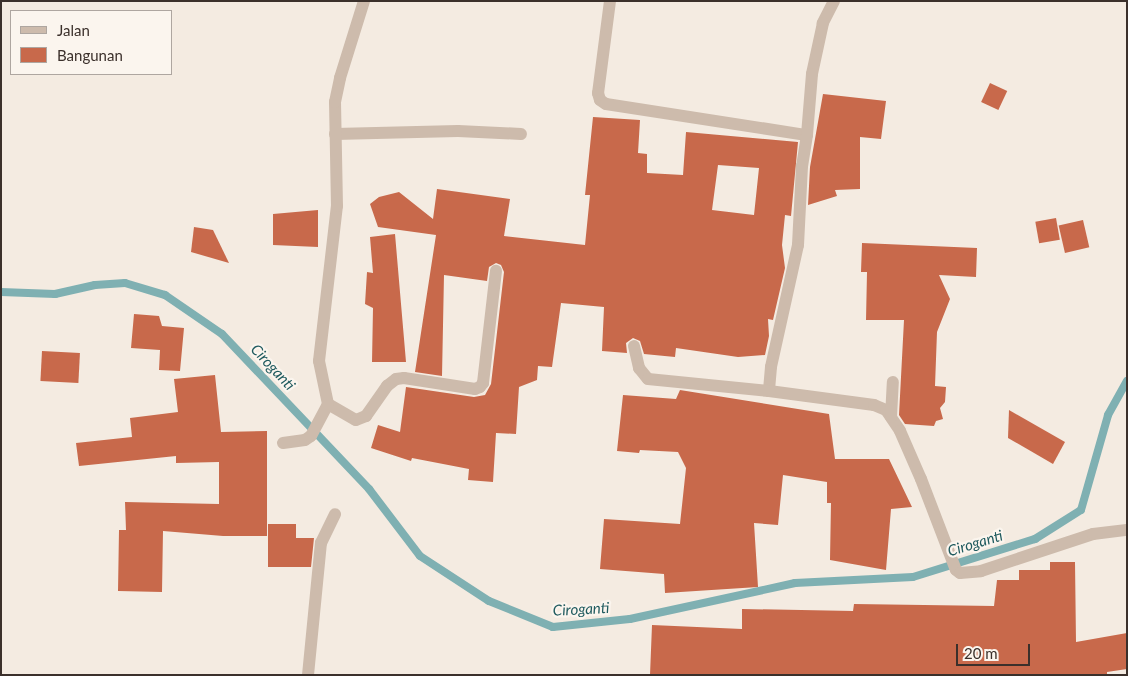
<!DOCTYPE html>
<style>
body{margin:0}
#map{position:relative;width:1128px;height:676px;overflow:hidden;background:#f4ebe1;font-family:Lato,sans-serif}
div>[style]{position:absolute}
.stream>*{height:8px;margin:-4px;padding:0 4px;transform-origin:4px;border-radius:4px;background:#7fb0b2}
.building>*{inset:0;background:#c8694b;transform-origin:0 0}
.street>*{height:12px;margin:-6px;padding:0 6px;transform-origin:6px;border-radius:6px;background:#cdbbac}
span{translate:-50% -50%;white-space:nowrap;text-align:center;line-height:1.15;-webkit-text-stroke:4.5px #fbf5ee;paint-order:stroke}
.water-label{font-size:15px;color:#1f5a5e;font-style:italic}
.frame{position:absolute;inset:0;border:2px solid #3b302b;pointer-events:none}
.legend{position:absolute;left:10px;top:10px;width:162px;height:65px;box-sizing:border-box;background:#fbf5ee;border:1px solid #aea6a0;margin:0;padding:6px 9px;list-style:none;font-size:15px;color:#3b302b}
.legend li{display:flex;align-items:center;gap:10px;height:25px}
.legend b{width:25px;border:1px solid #aea6a0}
.scale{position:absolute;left:956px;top:644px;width:74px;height:22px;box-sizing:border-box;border:2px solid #3b302b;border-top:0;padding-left:6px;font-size:15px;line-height:18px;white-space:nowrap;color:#3b302b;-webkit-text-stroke:4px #fbf5ee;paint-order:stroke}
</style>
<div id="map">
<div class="stream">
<div style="left:1px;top:292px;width:54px;rotate:2.1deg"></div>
<div style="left:55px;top:294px;width:41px;rotate:-12.7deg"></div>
<div style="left:95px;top:285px;width:30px;rotate:-4deg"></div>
<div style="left:125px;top:283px;width:42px;rotate:16.7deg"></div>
<div style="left:165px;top:295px;width:69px;rotate:34.4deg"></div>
<div style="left:222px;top:334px;width:214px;rotate:46.5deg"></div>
<div style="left:369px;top:489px;width:84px;rotate:52.7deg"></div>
<div style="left:420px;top:556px;width:82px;rotate:33.1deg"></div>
<div style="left:489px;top:601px;width:69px;rotate:22.1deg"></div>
<div style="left:553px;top:627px;width:77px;rotate:-5.9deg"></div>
<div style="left:630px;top:619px;width:169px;rotate:-12.3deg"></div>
<div style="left:795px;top:583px;width:118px;rotate:-2.9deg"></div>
<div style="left:913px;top:577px;width:128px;rotate:-17.3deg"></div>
<div style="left:1035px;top:539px;width:54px;rotate:-32.2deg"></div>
<div style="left:1081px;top:510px;width:99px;rotate:-74.1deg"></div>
<div style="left:1108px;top:415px;width:39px;rotate:-61deg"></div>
</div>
<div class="building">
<div style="left:990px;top:83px;width:19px;height:21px;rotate:25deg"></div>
<div style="clip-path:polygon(823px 94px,886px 101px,881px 139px,860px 137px,860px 189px,835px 190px,837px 196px,808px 205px,810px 167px)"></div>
<div style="clip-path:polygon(evenodd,593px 117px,640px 120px,638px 153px,647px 154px,647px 173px,683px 175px,686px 132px,798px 142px,791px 216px,785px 215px,782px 245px,785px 268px,773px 320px,768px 319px,769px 336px,765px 355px,738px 357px,676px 348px,675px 357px,644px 354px,640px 341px,633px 338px,626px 343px,627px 353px,602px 351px,604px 307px,561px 303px,552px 367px,538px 366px,537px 380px,519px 387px,516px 434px,496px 433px,493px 482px,468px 480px,469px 469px,412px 458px,411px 461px,371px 448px,378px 425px,400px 432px,406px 387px,474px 397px,485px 395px,491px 384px,504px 272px,501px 265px,496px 263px,489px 267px,487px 281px,444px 275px,442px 376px,415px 372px,436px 235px,378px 227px,370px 204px,379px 197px,399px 192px,433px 219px,437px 189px,510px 199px,504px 236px,585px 245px,590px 195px,585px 195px,593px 117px,718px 165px,759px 168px,754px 215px,712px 210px,718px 165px)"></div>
<div style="clip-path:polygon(318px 210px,318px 247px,273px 245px,273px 214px)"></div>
<div style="left:1056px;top:218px;width:22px;height:21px;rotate:80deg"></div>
<div style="left:1083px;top:220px;width:28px;height:25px;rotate:77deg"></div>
<div style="clip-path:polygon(194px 227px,213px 230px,229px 263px,191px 252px)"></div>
<div style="clip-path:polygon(395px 234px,406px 362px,372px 362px,373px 308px,365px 304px,367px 272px,373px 273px,370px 237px)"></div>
<div style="clip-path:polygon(862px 243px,977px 248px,976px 277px,939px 275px,950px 299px,937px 332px,935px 386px,946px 387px,945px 402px,940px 408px,943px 419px,936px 421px,934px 426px,905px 424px,899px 415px,904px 320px,866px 320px,867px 272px,861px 272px)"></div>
<div style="clip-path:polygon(134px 314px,159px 316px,162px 326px,184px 328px,180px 371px,159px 370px,160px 350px,131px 348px)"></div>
<div style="left:42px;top:351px;width:38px;height:30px;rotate:3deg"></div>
<div style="clip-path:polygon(215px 375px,221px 432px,267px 431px,267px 536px,223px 536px,163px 531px,162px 592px,118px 591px,119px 530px,126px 530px,125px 502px,219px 504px,219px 462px,176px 463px,176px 456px,79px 466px,76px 443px,132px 437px,130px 418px,178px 412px,174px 379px)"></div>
<div style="clip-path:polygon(680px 390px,829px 414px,835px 459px,889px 459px,912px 507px,891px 509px,886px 570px,830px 560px,831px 503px,827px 503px,827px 482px,783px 475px,778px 525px,754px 523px,758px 587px,665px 593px,664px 574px,600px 569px,604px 519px,680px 524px,686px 468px,678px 452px,640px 450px,639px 453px,617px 451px,623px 395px,676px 399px)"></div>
<div style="clip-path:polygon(1009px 410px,1065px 442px,1053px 464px,1008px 438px)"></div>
<div style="clip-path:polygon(268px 524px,296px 524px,296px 538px,314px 538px,311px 567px,268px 567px)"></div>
<div style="clip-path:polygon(1050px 562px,1075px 562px,1076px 642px,1127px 633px,1127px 669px,1107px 672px,1107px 675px,650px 675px,652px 625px,742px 629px,742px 609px,853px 611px,854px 604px,994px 606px,997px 580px,1019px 580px,1019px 570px,1050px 570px)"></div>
</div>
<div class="street">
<div style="left:610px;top:1px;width:93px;rotate:97.4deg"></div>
<div style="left:598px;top:93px;width:7px;rotate:74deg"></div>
<div style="left:600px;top:100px;width:7px;rotate:34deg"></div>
<div style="left:606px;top:104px;width:203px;rotate:8.8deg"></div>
<div style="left:834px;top:1px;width:25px;rotate:117deg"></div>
<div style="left:823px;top:23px;width:52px;rotate:102.2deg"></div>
<div style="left:812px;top:74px;width:61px;rotate:94.7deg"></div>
<div style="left:807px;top:135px;width:31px;rotate:99deg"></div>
<div style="left:802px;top:166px;width:79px;rotate:92.9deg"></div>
<div style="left:798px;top:245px;width:125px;rotate:102.5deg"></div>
<div style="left:771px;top:367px;width:24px;rotate:95deg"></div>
<div style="left:769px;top:391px;width:106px;rotate:7.6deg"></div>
<div style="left:874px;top:405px;width:13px;rotate:23deg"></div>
<div style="left:886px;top:410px;width:25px;rotate:56deg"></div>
<div style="left:900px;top:431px;width:52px;rotate:66.4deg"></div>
<div style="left:921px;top:479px;width:97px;rotate:69deg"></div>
<div style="left:956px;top:570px;width:5px;rotate:37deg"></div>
<div style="left:960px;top:573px;width:21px;rotate:-5deg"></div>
<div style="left:981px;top:571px;width:118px;rotate:-18.3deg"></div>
<div style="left:1093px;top:534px;width:34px;rotate:-7deg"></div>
<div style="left:335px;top:134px;width:123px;rotate:-1.4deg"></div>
<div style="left:458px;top:131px;width:63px;rotate:2.7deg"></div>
<div style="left:634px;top:346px;width:23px;rotate:77deg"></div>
<div style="left:639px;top:368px;width:14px;rotate:51deg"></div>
<div style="left:648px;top:379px;width:122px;rotate:5.7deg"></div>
<div style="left:328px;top:404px;width:32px;rotate:30deg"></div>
<div style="left:356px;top:420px;width:11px;rotate:-22deg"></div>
<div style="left:366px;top:416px;width:37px;rotate:-55deg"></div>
<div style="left:387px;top:386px;width:11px;rotate:-38deg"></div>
<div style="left:396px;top:379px;width:8px;rotate:-7deg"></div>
<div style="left:404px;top:378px;width:72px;rotate:8.8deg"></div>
<div style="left:475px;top:389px;width:5px;rotate:-22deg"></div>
<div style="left:480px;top:387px;width:5px;rotate:-53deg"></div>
<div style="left:483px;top:383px;width:113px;rotate:-83.4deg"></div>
<div style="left:891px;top:417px;width:35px;rotate:-87deg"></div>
<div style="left:283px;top:443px;width:22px;rotate:-8deg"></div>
<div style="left:305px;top:440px;width:7px;rotate:-34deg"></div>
<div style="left:311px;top:436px;width:36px;rotate:-62deg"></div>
<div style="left:328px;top:404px;width:44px;rotate:-101.8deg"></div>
<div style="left:319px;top:361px;width:156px;rotate:-83.4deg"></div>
<div style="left:337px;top:206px;width:104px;rotate:-91.1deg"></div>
<div style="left:335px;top:102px;width:25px;rotate:-78deg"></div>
<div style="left:340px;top:78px;width:81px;rotate:-72.7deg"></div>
<div style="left:308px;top:675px;width:133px;rotate:-84.4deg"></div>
<div style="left:321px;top:543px;width:32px;rotate:-64deg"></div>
</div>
<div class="water-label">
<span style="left:273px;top:367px;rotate:47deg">Ciroganti</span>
<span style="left:975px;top:543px;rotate:-17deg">Ciroganti</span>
<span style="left:581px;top:609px;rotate:-3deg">Ciroganti</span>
</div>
<div class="frame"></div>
<ul class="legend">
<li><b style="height:6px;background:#cdbbac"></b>Jalan</li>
<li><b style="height:14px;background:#c8694b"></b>Bangunan</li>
</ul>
<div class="scale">20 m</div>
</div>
